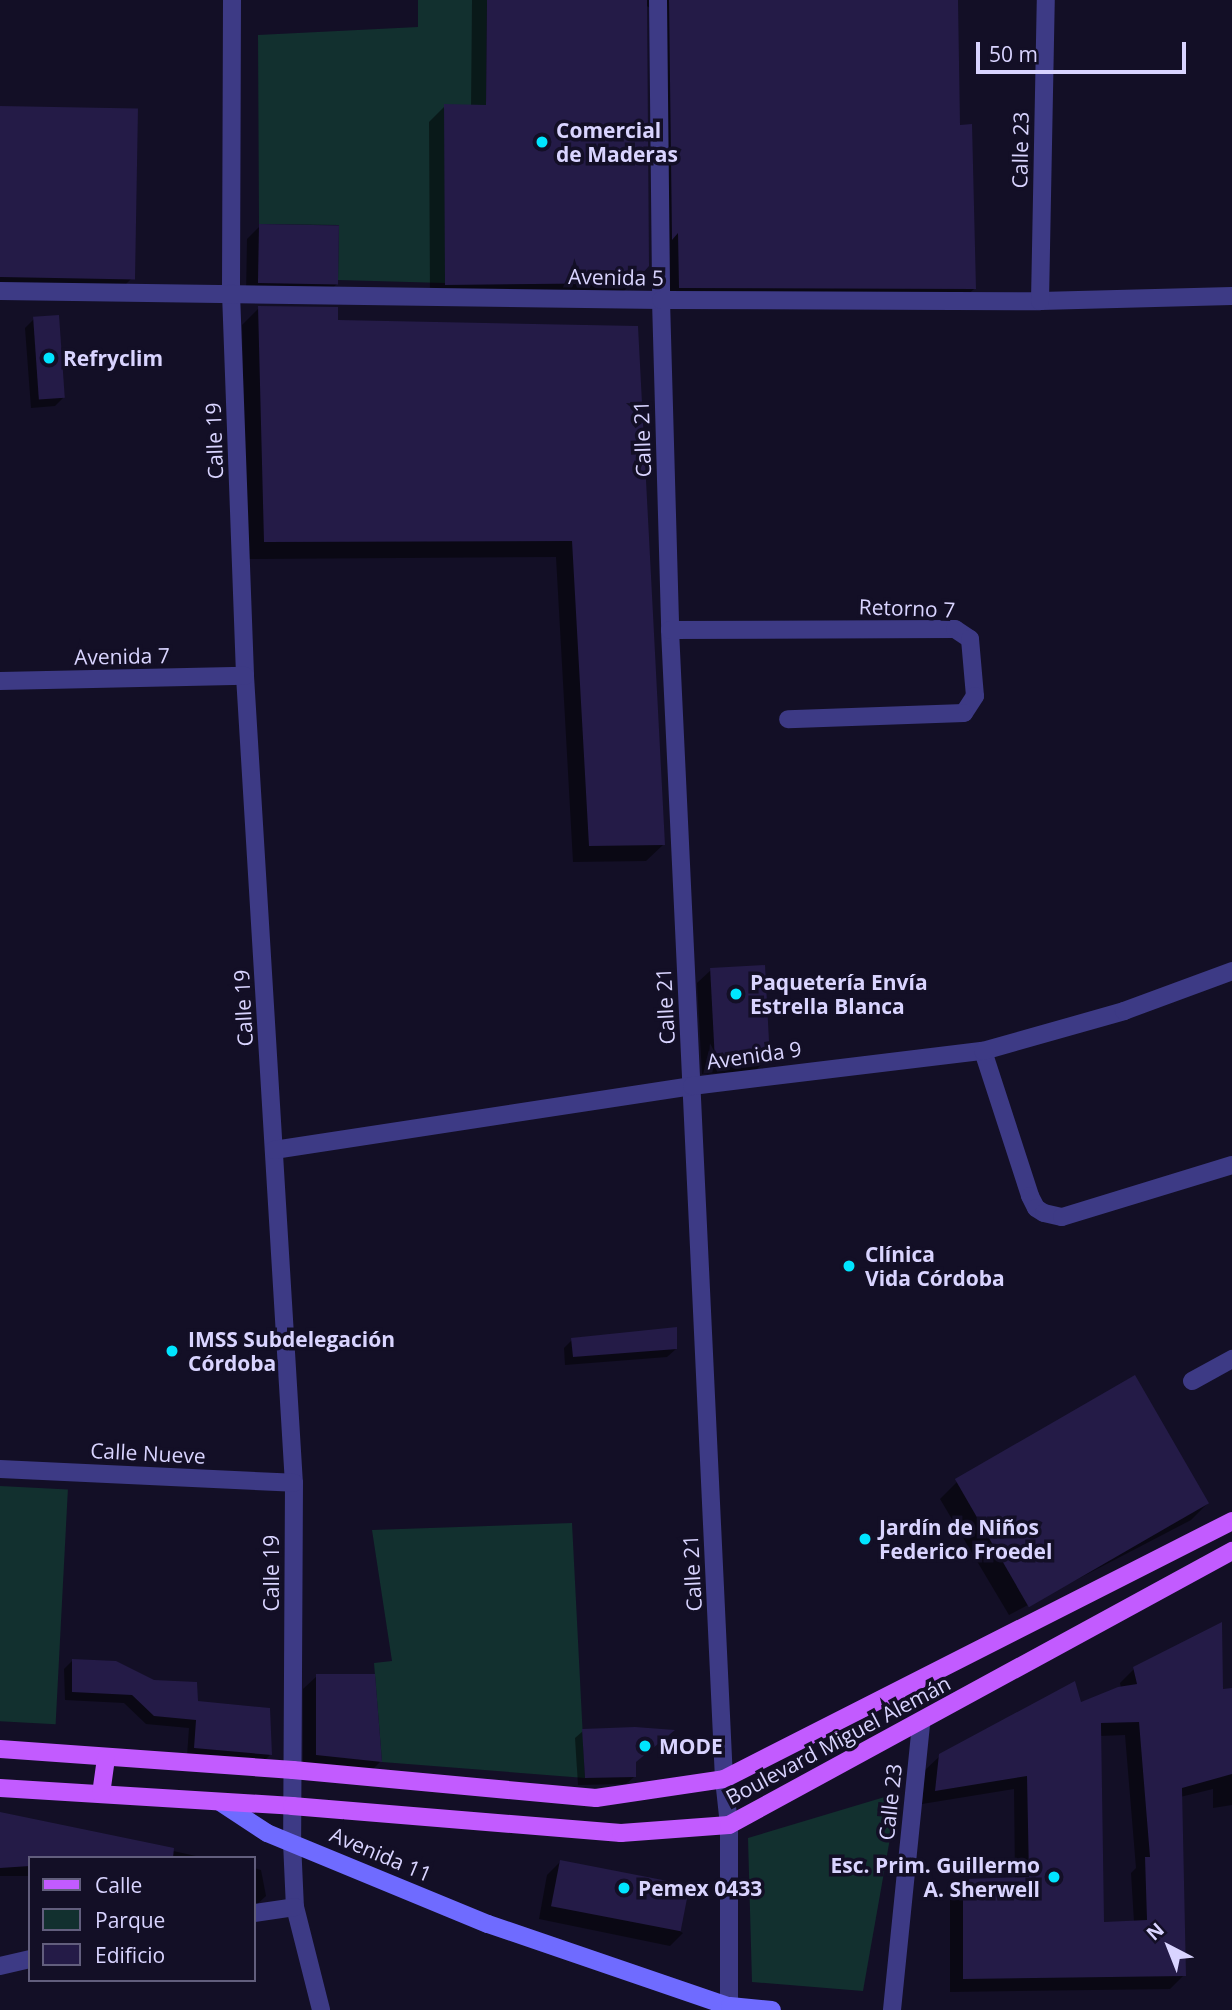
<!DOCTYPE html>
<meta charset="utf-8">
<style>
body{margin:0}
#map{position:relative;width:1232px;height:2010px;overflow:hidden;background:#130f26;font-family:"Open Sans",sans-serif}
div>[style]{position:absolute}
.green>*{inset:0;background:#12302f;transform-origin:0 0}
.shadow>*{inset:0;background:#0007}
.building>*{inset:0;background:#241b47;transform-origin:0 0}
.street>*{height:18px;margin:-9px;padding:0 9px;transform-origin:9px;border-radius:9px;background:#3d3a85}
.secondary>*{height:18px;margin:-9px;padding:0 9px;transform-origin:9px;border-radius:9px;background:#6f6bff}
.primary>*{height:18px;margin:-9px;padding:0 9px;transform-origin:9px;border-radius:9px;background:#c25bff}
.dots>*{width:19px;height:19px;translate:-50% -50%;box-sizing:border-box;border:4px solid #130f26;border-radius:50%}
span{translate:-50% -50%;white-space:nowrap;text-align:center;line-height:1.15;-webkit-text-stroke:7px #130f26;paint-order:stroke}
.poi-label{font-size:21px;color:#d9d4ff;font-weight:700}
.left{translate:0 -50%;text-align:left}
.right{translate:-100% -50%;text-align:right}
.street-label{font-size:21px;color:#d9d4ff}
.legend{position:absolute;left:28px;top:1856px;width:228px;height:126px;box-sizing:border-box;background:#130f26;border:2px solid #625e7d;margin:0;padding:9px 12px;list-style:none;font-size:21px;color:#d9d4ff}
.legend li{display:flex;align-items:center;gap:14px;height:35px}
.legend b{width:35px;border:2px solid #625e7d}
.north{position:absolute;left:1134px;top:1912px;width:70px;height:70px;-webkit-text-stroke:5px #130f26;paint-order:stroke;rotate:318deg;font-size:19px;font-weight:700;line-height:28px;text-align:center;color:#d9d4ff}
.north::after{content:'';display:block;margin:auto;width:24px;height:32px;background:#d9d4ff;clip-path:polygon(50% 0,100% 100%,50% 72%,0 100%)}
.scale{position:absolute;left:976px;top:42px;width:210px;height:32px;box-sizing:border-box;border:4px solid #d9d4ff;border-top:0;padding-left:9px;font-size:21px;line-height:24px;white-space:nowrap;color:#d9d4ff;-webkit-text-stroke:5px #130f26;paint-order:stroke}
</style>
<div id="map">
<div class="green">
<div style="clip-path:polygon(418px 0,487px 0,486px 105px,445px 283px,338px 280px,339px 225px,259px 224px,258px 35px,418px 27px)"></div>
<div style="left:0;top:1486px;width:68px;height:235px;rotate:3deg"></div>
<div style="clip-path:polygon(572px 1523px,585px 1778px,382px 1762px,374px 1663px,392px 1661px,372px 1530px)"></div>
<div style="clip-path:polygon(898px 1793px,863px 1991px,752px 1982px,748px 1838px)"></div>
</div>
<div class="shadow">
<div style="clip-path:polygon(472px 0,956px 0,958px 126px,974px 289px,958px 304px,664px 302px,652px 9px,645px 5px,633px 282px,617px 298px,430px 299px,429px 122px,445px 106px,471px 107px)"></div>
<div style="clip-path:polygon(0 108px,135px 275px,117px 293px,0 294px)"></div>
<div style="clip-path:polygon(260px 226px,337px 284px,323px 297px,246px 296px,247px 239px)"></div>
<div style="clip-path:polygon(259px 308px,336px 321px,636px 328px,664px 844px,646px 861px,573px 862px,556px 557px,247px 559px,242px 325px)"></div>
<div style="clip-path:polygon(34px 319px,63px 398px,55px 406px,31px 408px,25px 328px)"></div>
<div style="clip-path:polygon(711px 970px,768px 1058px,755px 1071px,702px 1074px,697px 983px)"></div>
<div style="clip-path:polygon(572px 1340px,676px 1349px,667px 1357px,565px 1365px,564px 1348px)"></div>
<div style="clip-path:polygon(957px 1482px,1208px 1503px,1191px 1520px,1009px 1615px,940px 1499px)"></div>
<div style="clip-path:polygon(72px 1661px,153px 1682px,196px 1703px,270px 1755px,262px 1763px,187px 1756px,189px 1728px,146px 1724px,124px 1703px,65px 1700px,64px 1669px)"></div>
<div style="clip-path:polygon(evenodd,1134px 1669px,1222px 1690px,1232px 1690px,1232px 1805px,1213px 1808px,1213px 1789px,1180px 1797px,1184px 1975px,1170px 1989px,950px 1992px,950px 1895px,964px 1881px,1015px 1879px,1014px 1789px,922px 1804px,925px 1770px,940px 1756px,1121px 1688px,1120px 1683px,1134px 1669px,1125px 1735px,1136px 1868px,1131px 1873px,1134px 1922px,1102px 1924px,1099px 1736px,1125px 1735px)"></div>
<div style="clip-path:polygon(317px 1676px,380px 1762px,367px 1775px,303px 1768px,303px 1689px)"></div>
<div style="clip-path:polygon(583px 1731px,634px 1762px,634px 1777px,626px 1784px,578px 1785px,575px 1738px)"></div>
<div style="clip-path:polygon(0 1817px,28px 1819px,205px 1858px,30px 1858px,30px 1876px,0 1876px)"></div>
<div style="clip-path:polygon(560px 1862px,683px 1933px,670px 1946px,539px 1919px,547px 1875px)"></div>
<div style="clip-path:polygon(254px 1868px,261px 1870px,266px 1896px,254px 1907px)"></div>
</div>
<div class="building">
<div style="clip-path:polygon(487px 0,647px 0,649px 266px,634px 283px,445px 285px,444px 104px,486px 105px)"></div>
<div style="clip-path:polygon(669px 0,958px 0,960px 125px,972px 124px,976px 289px,679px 288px,678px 233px,672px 240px)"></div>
<div style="left:0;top:106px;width:138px;height:171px;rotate:1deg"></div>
<div style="left:259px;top:224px;width:80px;height:59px;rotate:1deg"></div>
<div style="clip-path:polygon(258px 306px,338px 307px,338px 320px,638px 326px,665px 845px,589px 846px,572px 541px,264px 542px)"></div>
<div style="left:59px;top:315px;width:83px;height:26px;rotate:86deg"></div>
<div style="left:765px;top:965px;width:93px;height:55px;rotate:87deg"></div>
<div style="clip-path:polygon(677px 1327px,677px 1349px,573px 1357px,571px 1338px)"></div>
<div style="left:1135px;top:1375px;width:148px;height:208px;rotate:60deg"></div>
<div style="clip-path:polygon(evenodd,1222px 1622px,1223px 1689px,1232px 1688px,1232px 1774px,1182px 1788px,1186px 1976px,963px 1979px,963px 1879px,1029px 1877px,1027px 1776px,935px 1791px,939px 1754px,1075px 1681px,1081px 1702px,1118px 1687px,1137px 1684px,1133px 1667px,1222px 1622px,1139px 1722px,1150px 1857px,1145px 1857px,1147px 1920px,1104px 1922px,1101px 1723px,1139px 1722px)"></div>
<div style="clip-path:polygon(72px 1659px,116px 1661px,154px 1680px,197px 1682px,198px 1701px,270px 1708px,272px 1755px,194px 1748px,196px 1720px,154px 1716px,132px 1695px,72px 1692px)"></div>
<div style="clip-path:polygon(316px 1674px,375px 1674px,382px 1762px,316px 1755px)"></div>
<div style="clip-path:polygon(635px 1727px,675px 1730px,636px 1762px,636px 1777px,585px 1778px,582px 1729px)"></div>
<div style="clip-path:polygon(0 1812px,174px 1848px,173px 1858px,30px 1858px,30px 1866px,0 1868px)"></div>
<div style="left:560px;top:1860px;width:132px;height:47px;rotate:11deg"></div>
</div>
<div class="street">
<div style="left:232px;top:0;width:293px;rotate:90.2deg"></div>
<div style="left:231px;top:293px;width:383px;rotate:87.9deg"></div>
<div style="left:245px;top:676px;width:808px;rotate:86.53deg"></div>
<div style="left:294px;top:1483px;width:359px;rotate:90.3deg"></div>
<div style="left:292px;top:1842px;width:65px;rotate:87.4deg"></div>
<div style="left:295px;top:1907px;width:106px;rotate:75.8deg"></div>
<div style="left:658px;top:0;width:300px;rotate:89.4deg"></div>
<div style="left:661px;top:300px;width:330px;rotate:88.4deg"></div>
<div style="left:670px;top:630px;width:1150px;rotate:87.31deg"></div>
<div style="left:724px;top:1779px;width:46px;rotate:83.8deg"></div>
<div style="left:729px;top:1825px;width:185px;rotate:90deg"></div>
<div style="left:0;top:291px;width:661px;rotate:0.78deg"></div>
<div style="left:661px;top:300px;width:379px;rotate:0.2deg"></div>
<div style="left:1040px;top:301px;width:192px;rotate:-1.5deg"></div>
<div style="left:1040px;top:301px;width:301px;rotate:-88.9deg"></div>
<div style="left:670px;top:630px;width:285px;rotate:-0.2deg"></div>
<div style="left:955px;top:629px;width:18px;rotate:34deg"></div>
<div style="left:970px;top:639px;width:57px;rotate:85deg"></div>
<div style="left:975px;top:696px;width:20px;rotate:123deg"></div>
<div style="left:964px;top:713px;width:176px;rotate:178deg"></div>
<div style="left:0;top:681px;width:245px;rotate:-1.2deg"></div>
<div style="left:983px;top:1051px;width:152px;rotate:72deg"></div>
<div style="left:1030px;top:1196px;width:13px;rotate:63deg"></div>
<div style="left:1036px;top:1208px;width:9px;rotate:32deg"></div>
<div style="left:1044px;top:1213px;width:18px;rotate:13deg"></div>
<div style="left:1062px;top:1217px;width:178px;rotate:-17deg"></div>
<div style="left:274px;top:1150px;width:423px;rotate:-8.7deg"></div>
<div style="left:692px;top:1086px;width:293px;rotate:-6.9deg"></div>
<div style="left:983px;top:1051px;width:147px;rotate:-15.8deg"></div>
<div style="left:1124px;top:1011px;width:115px;rotate:-20.3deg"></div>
<div style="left:1192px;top:1381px;width:46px;rotate:-28.8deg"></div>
<div style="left:0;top:1469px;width:294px;rotate:2.7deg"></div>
<div style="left:254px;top:1913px;width:41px;rotate:-8.3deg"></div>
<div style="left:0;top:1966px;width:31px;rotate:-13deg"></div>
<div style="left:892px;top:2010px;width:288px;rotate:-84.2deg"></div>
</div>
<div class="secondary">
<div style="left:220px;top:1802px;width:56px;rotate:33.4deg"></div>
<div style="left:267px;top:1833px;width:239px;rotate:22.4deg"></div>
<div style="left:488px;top:1924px;width:265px;rotate:18.9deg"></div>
<div style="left:730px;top:2006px;width:42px;rotate:5.4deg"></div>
</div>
<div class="primary">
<div style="left:0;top:1749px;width:294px;rotate:4.1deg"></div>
<div style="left:293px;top:1770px;width:304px;rotate:5.3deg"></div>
<div style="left:596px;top:1798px;width:129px;rotate:-8.4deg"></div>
<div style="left:724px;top:1779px;width:570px;rotate:-26.92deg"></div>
<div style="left:0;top:1788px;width:293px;rotate:3.5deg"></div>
<div style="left:292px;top:1806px;width:330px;rotate:4.7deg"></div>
<div style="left:621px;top:1833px;width:108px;rotate:-4.2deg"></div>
<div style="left:729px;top:1825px;width:573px;rotate:-28.58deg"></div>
<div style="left:101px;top:1794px;width:36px;rotate:-82deg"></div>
</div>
<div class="dots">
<div style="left:542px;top:142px;background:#00e5ff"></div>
<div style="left:49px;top:358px;background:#00e5ff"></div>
<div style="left:736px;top:994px;background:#00e5ff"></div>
<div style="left:849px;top:1266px;background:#00e5ff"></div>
<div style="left:172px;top:1351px;background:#00e5ff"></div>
<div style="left:865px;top:1539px;background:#00e5ff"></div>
<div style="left:645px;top:1746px;background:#00e5ff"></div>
<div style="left:1054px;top:1877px;background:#00e5ff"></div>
<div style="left:624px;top:1888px;background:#00e5ff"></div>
</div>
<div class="poi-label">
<span class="left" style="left:556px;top:142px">Comercial<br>de Maderas</span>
<span class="left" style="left:63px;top:358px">Refryclim</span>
<span class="left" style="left:750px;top:994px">Paquetería Envía<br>Estrella Blanca</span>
<span class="left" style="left:865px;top:1266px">Clínica<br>Vida Córdoba</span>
<span class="left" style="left:188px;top:1351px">IMSS Subdelegación<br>Córdoba</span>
<span class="left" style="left:879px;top:1539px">Jardín de Niños<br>Federico Froedel</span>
<span class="left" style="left:659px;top:1746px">MODE</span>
<span class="right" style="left:1040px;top:1877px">Esc. Prim. Guillermo<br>A. Sherwell</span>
<span class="left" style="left:638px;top:1888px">Pemex 0433</span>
</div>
<div class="street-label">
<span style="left:1020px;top:150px;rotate:-89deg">Calle 23</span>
<span style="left:616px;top:277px;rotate:1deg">Avenida 5</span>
<span style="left:642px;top:439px;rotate:-92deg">Calle 21</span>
<span style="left:214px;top:441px;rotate:-92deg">Calle 19</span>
<span style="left:907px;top:608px;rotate:2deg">Retorno 7</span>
<span style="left:122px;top:656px;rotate:-1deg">Avenida 7</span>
<span style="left:665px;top:1006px;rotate:-93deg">Calle 21</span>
<span style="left:243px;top:1008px;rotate:-93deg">Calle 19</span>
<span style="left:754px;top:1055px;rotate:-8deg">Avenida 9</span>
<span style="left:148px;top:1453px;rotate:3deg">Calle Nueve</span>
<span style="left:271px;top:1573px;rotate:-90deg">Calle 19</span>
<span style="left:692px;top:1573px;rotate:-93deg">Calle 21</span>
<span style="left:838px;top:1740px;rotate:-28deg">Boulevard Miguel Alemán</span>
<span style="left:890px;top:1802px;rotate:-84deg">Calle 23</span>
<span style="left:381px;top:1854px;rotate:23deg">Avenida 11</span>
</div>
<ul class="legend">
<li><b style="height:9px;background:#c25bff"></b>Calle</li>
<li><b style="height:19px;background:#12302f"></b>Parque</li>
<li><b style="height:19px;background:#241b47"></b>Edificio</li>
</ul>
<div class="north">N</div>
<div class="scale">50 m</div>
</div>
